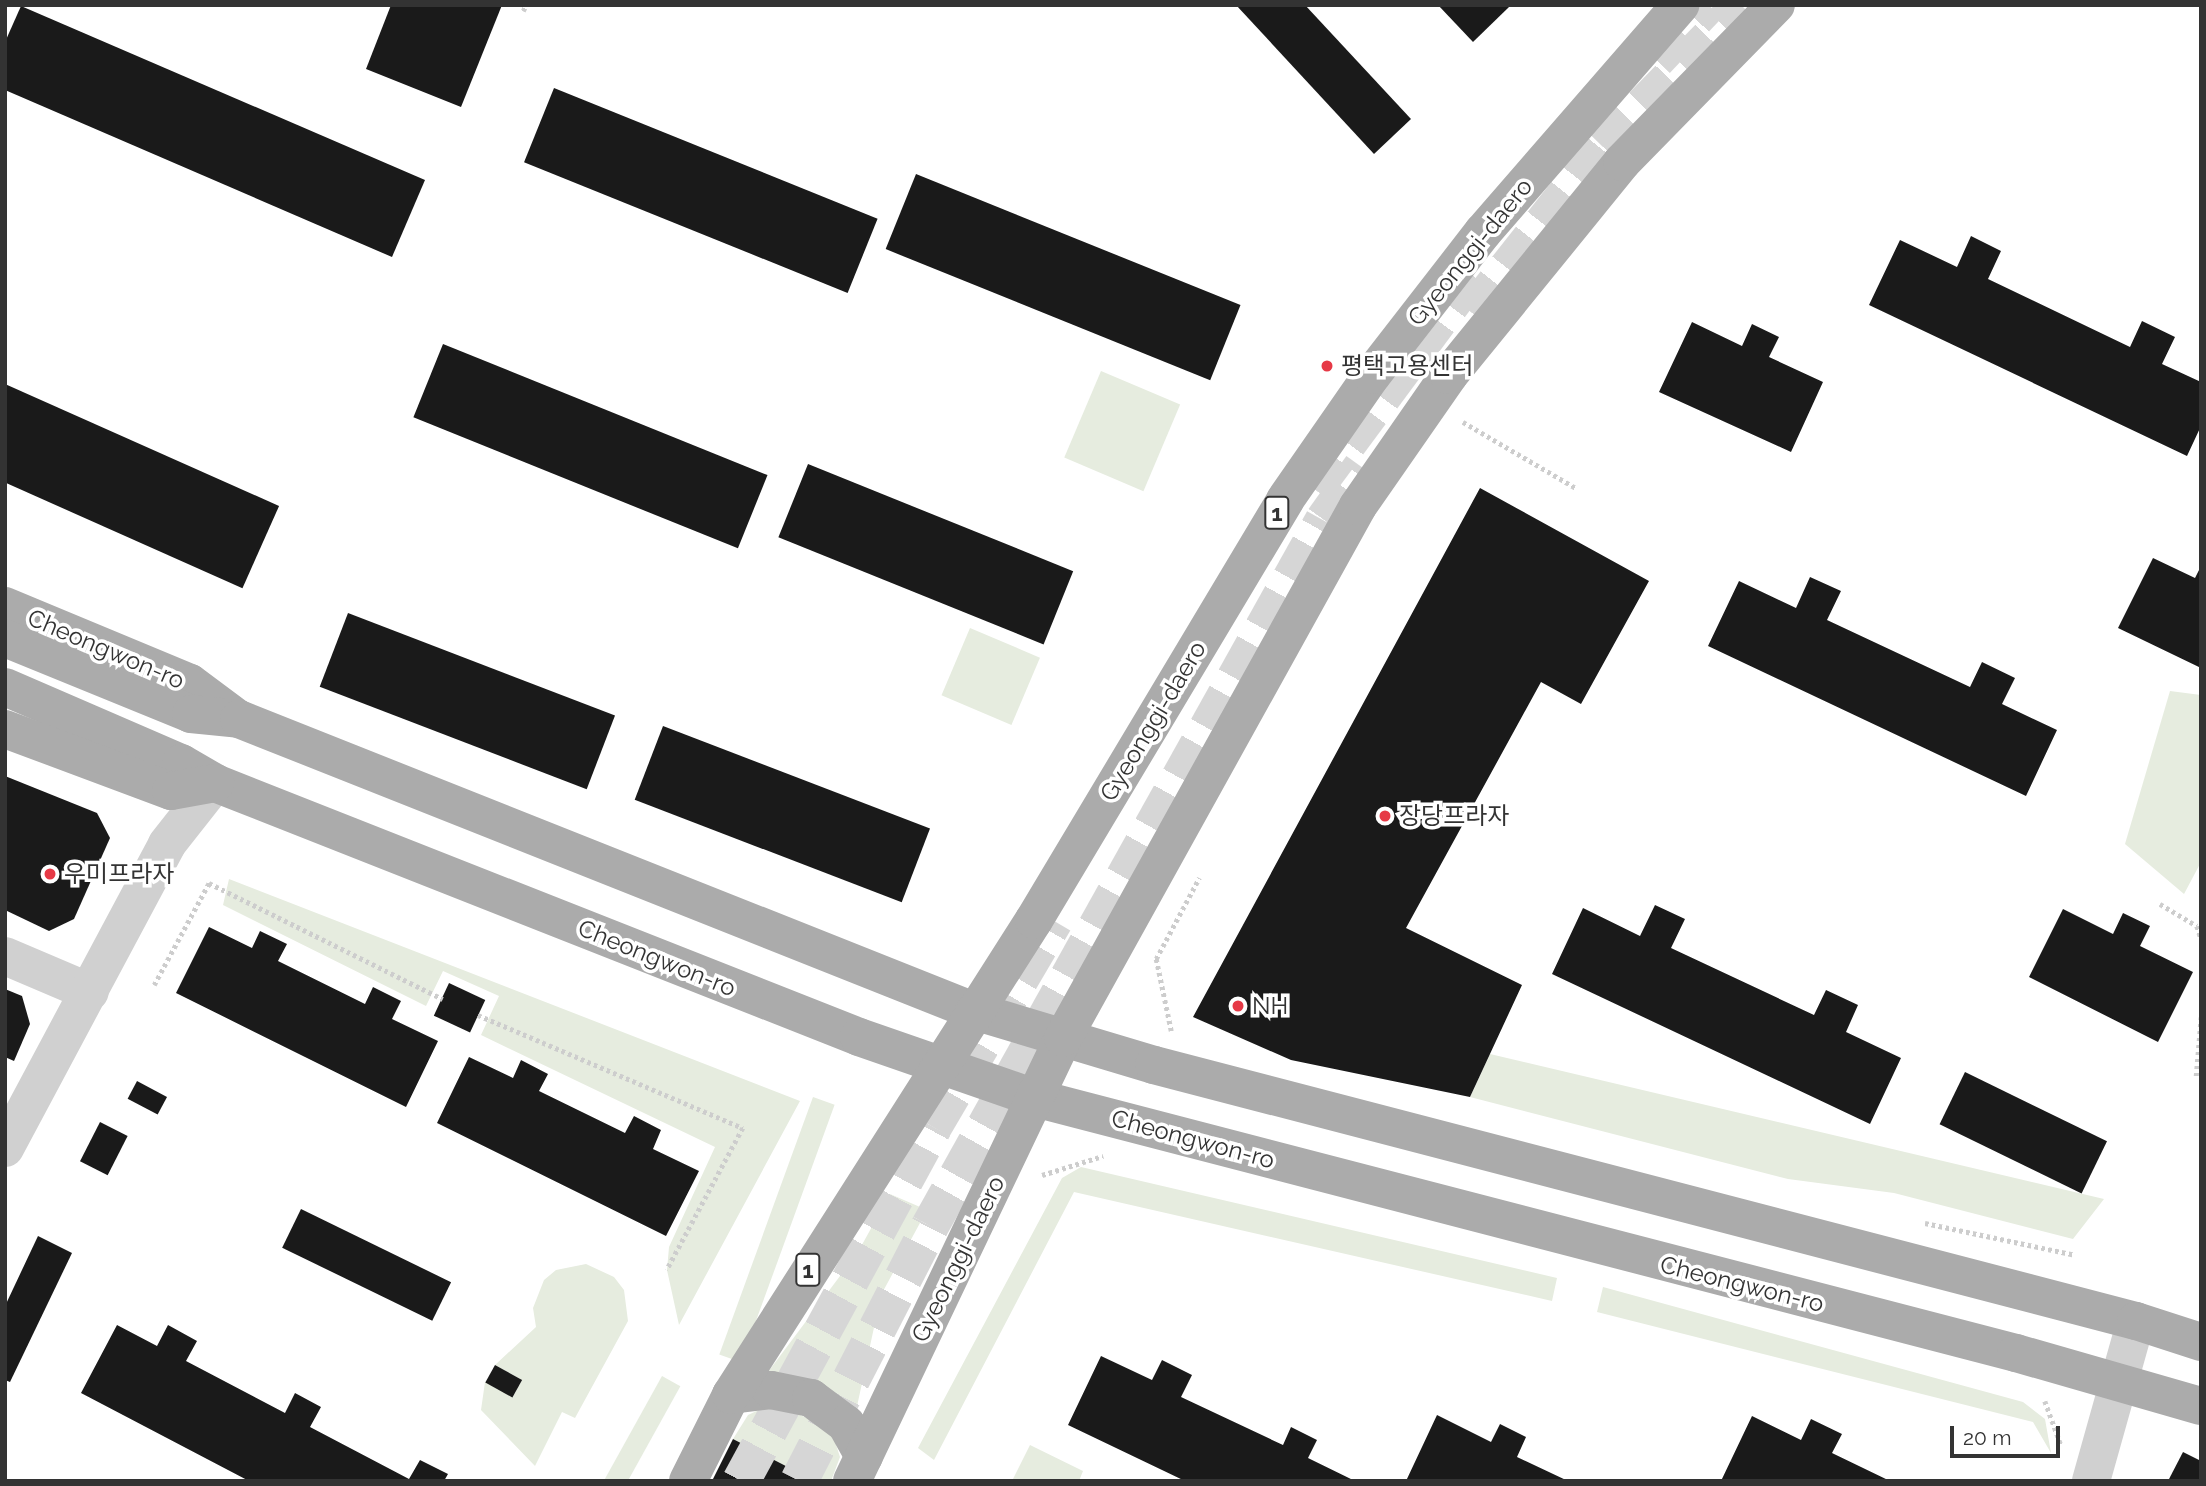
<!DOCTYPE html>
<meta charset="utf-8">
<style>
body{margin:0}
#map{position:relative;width:2206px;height:1486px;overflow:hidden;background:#fff;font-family:Raleway,"Noto Sans KR",sans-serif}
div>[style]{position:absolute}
.green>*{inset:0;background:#e6ecdf;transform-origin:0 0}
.building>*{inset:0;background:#1a1a1a;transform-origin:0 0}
.major-tunnel>*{height:38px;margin-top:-19px;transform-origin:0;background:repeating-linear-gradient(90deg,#d6d6d6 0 38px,transparent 0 57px)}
.path>*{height:4.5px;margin-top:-2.25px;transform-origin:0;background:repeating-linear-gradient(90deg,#cdcdcd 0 3.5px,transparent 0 7px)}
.minor>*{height:38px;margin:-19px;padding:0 19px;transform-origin:19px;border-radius:19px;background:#d0d0d0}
.major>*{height:38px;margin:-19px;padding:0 19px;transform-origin:19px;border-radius:19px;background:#ababab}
.dots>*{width:19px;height:19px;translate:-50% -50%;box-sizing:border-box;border:4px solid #fff;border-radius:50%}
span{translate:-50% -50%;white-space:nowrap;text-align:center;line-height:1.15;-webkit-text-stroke:7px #fff;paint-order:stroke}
.shield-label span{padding:2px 5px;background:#fff;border:2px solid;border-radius:5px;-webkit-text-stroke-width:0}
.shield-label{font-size:23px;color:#333;font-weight:700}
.street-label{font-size:24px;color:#333}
.poi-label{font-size:24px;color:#333}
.left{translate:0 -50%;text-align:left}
.frame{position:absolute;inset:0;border:7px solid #333;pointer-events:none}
.scale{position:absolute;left:1950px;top:1426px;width:110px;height:32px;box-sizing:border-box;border:4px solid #333;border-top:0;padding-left:9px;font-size:21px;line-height:24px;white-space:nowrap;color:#333;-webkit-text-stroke:5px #fff;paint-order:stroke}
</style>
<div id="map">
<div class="green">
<div style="left:1101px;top:371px;width:86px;height:94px;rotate:23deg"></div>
<div style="left:970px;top:628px;width:76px;height:73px;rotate:23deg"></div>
<div style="clip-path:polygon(2170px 691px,2201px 695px,2201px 862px,2184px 894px,2125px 844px)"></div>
<div style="clip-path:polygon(229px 879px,800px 1101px,679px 1325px,667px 1270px,669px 1247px,715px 1147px,481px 1035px,499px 996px,443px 971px,426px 1006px,223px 905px)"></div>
<div style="clip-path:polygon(1490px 1054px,2104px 1199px,2073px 1239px,1894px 1193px,1788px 1179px,1470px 1097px)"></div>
<div style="left:813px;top:1097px;width:23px;height:274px;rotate:20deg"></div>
<div style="clip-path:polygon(1081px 1167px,1557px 1278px,1552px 1301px,1074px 1192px,934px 1460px,918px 1448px,1062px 1178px)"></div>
<div style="clip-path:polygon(890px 1194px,927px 1210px,881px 1295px,856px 1411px,762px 1380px,858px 1252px)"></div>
<div style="clip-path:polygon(586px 1264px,614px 1277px,624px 1290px,628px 1321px,575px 1418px,562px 1412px,535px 1466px,481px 1410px,485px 1382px,513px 1397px,522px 1380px,495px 1365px,536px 1327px,533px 1308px,544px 1280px,556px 1270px)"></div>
<div style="clip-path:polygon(1603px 1287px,2023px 1402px,2045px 1419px,2051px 1453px,2033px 1422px,1597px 1312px)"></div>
<div style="left:662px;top:1376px;width:21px;height:119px;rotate:29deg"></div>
<div style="clip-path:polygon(774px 1403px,831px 1429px,840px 1457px,831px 1481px,815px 1481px,733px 1439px,748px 1415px)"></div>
<div style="clip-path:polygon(1030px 1445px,1083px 1471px,1079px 1481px,1012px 1481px)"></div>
</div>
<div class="building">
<div style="clip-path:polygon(391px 5px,502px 5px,461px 107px,366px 69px)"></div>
<div style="clip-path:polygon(1236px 5px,1305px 5px,1411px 119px,1374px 154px)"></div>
<div style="clip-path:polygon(1438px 5px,1508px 5px,1509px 7px,1473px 42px)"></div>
<div style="clip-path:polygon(21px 6px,425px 180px,392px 257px,5px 90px,5px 42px)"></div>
<div style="left:554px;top:88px;width:349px;height:80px;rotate:22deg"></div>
<div style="left:916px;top:174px;width:350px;height:81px;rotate:22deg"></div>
<div style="clip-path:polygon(1971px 236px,2001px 251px,1988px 279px,2130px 347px,2142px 321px,2175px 337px,2162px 364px,2201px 382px,2201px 426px,2187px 456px,1869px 305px,1900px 240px,1957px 267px)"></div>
<div style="clip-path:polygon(1692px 322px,1742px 346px,1752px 324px,1779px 337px,1769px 357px,1823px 382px,1791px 452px,1659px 392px)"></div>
<div style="left:443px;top:344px;width:350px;height:79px;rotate:22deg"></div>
<div style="left:5px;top:384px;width:300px;height:90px;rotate:24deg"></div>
<div style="left:808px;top:464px;width:286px;height:79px;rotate:22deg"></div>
<div style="clip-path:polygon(1480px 488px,1649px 581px,1581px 704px,1541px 682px,1406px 928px,1522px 985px,1470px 1097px,1291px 1060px,1193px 1017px)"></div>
<div style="clip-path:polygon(2153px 558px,2195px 578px,2201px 566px,2201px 668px,2118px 628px)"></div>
<div style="clip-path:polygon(1810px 577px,1841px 591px,1827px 620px,1970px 687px,1982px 662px,2015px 678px,2002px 704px,2057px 730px,2026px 796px,1708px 646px,1739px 581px,1796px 608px)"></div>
<div style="left:348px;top:613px;width:286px;height:79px;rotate:21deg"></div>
<div style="left:663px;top:726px;width:286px;height:79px;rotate:21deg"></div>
<div style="clip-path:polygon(5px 776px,97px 813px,110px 838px,74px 919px,49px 931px,5px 910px)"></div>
<div style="clip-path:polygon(1655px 905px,1685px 919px,1671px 948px,1814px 1015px,1826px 990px,1858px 1005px,1846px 1032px,1901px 1058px,1870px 1124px,1552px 974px,1583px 908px,1640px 936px)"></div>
<div style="clip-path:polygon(2063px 909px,2113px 934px,2123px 913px,2150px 926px,2140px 946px,2193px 972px,2158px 1042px,2029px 977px)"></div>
<div style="clip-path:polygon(209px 927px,252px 948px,260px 931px,287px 944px,278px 961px,365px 1004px,373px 987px,401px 1001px,392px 1019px,438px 1041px,406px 1107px,176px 993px)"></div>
<div style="left:449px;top:983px;width:40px;height:36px;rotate:25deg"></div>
<div style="clip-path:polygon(5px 989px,22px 996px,30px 1024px,14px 1061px,5px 1057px)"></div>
<div style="clip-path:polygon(469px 1057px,513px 1078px,521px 1060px,548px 1074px,539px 1091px,625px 1133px,634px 1116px,661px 1130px,653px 1149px,699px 1171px,666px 1236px,437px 1123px)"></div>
<div style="left:1965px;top:1072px;width:158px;height:58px;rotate:26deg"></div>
<div style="left:137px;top:1081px;width:34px;height:20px;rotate:28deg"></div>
<div style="left:100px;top:1122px;width:31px;height:44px;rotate:27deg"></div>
<div style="left:301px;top:1209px;width:167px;height:43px;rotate:26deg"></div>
<div style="clip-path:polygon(38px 1236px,72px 1253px,10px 1382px,5px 1380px,5px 1306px)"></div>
<div style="clip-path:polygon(117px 1325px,157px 1346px,168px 1325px,197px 1341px,186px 1361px,285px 1413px,295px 1393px,321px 1407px,310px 1427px,409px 1479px,420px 1460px,448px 1474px,444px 1481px,249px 1481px,81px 1393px)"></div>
<div style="clip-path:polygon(1101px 1356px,1152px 1380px,1162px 1360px,1192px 1375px,1181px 1397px,1283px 1445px,1291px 1427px,1317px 1440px,1308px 1458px,1355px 1481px,1185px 1481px,1068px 1425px)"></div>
<div style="left:495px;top:1365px;width:31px;height:20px;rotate:29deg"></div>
<div style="clip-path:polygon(1437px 1415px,1491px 1442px,1500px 1424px,1526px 1437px,1517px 1457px,1568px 1481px,1406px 1481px)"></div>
<div style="clip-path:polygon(1752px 1416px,1801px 1440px,1811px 1419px,1842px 1434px,1832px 1453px,1890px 1481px,1721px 1481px)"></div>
<div style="clip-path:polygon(733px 1439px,815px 1481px,712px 1481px)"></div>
<div style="clip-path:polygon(2183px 1452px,2201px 1461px,2201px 1481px,2168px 1481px)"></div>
</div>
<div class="major-tunnel">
<div style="left:1656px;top:60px;width:76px;rotate:-46.6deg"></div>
<div style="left:1472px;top:313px;width:211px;rotate:-51.7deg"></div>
<div style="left:1603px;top:147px;width:198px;rotate:-45.8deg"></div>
<div style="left:1314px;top:489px;width:272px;rotate:-53.5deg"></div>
<div style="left:741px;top:1481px;width:403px;rotate:-61.5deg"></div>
<div style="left:933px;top:1127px;width:239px;rotate:-59.6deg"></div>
<div style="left:799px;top:1481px;width:287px;rotate:-62.8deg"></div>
<div style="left:930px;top:1226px;width:808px;rotate:-60.84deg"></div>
<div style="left:1324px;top:520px;width:65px;rotate:-54.4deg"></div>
</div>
<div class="path">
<div style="left:523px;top:11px;width:7px;rotate:-63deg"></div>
<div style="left:1463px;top:422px;width:131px;rotate:30.3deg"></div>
<div style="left:2160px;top:904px;width:43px;rotate:30.7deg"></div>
<div style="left:2197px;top:926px;width:13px;rotate:72deg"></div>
<div style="left:154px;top:985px;width:116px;rotate:-61.7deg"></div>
<div style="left:209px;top:883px;width:261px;rotate:26.4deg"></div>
<div style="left:478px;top:1015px;width:288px;rotate:23.1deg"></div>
<div style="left:743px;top:1128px;width:161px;rotate:118.2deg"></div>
<div style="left:1171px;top:1031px;width:74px;rotate:-101.8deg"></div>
<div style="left:1156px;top:959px;width:92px;rotate:-62deg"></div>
<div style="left:2196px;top:1076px;width:59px;rotate:-85.2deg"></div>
<div style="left:1042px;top:1175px;width:64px;rotate:-17.3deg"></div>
<div style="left:1925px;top:1223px;width:153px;rotate:12deg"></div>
<div style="left:2045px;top:1401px;width:47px;rotate:70deg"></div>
</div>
<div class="minor">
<div style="left:5px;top:956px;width:92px;rotate:23deg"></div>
<div style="left:5px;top:1148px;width:344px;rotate:-61.9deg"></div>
<div style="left:167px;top:844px;width:78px;rotate:-51.8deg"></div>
<div style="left:2091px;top:1481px;width:166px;rotate:-74.3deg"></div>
</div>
<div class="major">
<div style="left:5px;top:606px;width:200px;rotate:22.6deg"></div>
<div style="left:190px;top:683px;width:59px;rotate:36.7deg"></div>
<div style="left:5px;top:638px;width:201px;rotate:22.2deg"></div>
<div style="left:191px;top:714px;width:48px;rotate:5.9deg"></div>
<div style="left:239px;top:719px;width:791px;rotate:21.67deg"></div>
<div style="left:974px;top:1011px;width:188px;rotate:16.7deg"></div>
<div style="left:1154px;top:1065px;width:1015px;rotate:14.61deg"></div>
<div style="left:2136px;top:1321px;width:68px;rotate:17.9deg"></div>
<div style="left:5px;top:687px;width:192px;rotate:23.4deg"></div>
<div style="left:181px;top:763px;width:39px;rotate:30deg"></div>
<div style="left:215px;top:783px;width:692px;rotate:21.52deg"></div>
<div style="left:859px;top:1037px;width:186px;rotate:19.1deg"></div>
<div style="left:1035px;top:1098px;width:1014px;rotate:14.57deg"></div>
<div style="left:2016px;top:1353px;width:192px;rotate:16deg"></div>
<div style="left:5px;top:729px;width:177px;rotate:20.5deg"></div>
<div style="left:171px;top:791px;width:45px;rotate:-10.3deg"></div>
<div style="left:731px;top:1395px;width:40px;rotate:-7.1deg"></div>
<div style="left:771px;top:1390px;width:41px;rotate:11.3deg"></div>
<div style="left:811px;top:1398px;width:44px;rotate:36.6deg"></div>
<div style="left:846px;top:1424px;width:37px;rotate:61deg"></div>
<div style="left:688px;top:1481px;width:96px;rotate:-63.4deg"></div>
<div style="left:731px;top:1395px;width:563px;rotate:-57.47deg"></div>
<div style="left:1034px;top:920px;width:489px;rotate:-59.1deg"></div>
<div style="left:1285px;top:500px;width:152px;rotate:-55.2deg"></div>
<div style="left:1372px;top:375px;width:181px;rotate:-52.2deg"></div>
<div style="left:1483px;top:232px;width:301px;rotate:-49deg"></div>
<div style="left:852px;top:1481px;width:491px;rotate:-64.5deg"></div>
<div style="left:1063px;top:1038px;width:608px;rotate:-60.99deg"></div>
<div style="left:1358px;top:506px;width:160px;rotate:-55.2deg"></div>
<div style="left:1449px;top:375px;width:274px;rotate:-50.9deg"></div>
<div style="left:1622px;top:162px;width:220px;rotate:-45.6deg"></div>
</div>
<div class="dots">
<div style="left:1327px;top:366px;background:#e63946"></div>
<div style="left:1385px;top:816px;background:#e63946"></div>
<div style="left:50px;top:874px;background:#e63946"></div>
<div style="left:1238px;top:1006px;background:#e63946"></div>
</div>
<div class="shield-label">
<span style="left:1277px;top:513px">1</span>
<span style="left:808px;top:1270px">1</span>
</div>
<div class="street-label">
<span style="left:1470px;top:252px;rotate:-51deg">Gyeonggi-daero</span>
<span style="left:106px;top:649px;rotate:23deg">Cheongwon-ro</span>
<span style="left:1153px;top:721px;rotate:-59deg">Gyeonggi-daero</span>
<span style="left:657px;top:958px;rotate:22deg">Cheongwon-ro</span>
<span style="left:1193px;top:1139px;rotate:15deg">Cheongwon-ro</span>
<span style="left:958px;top:1259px;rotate:-64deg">Gyeonggi-daero</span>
<span style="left:1742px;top:1284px;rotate:14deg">Cheongwon-ro</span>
</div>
<div class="poi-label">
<span class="left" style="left:1341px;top:366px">평택고용센터</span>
<span class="left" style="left:1399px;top:816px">장당프라자</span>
<span class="left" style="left:64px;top:874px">우미프라자</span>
<span class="left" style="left:1252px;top:1006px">NH</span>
</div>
<div class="frame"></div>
<div class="scale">20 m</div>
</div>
